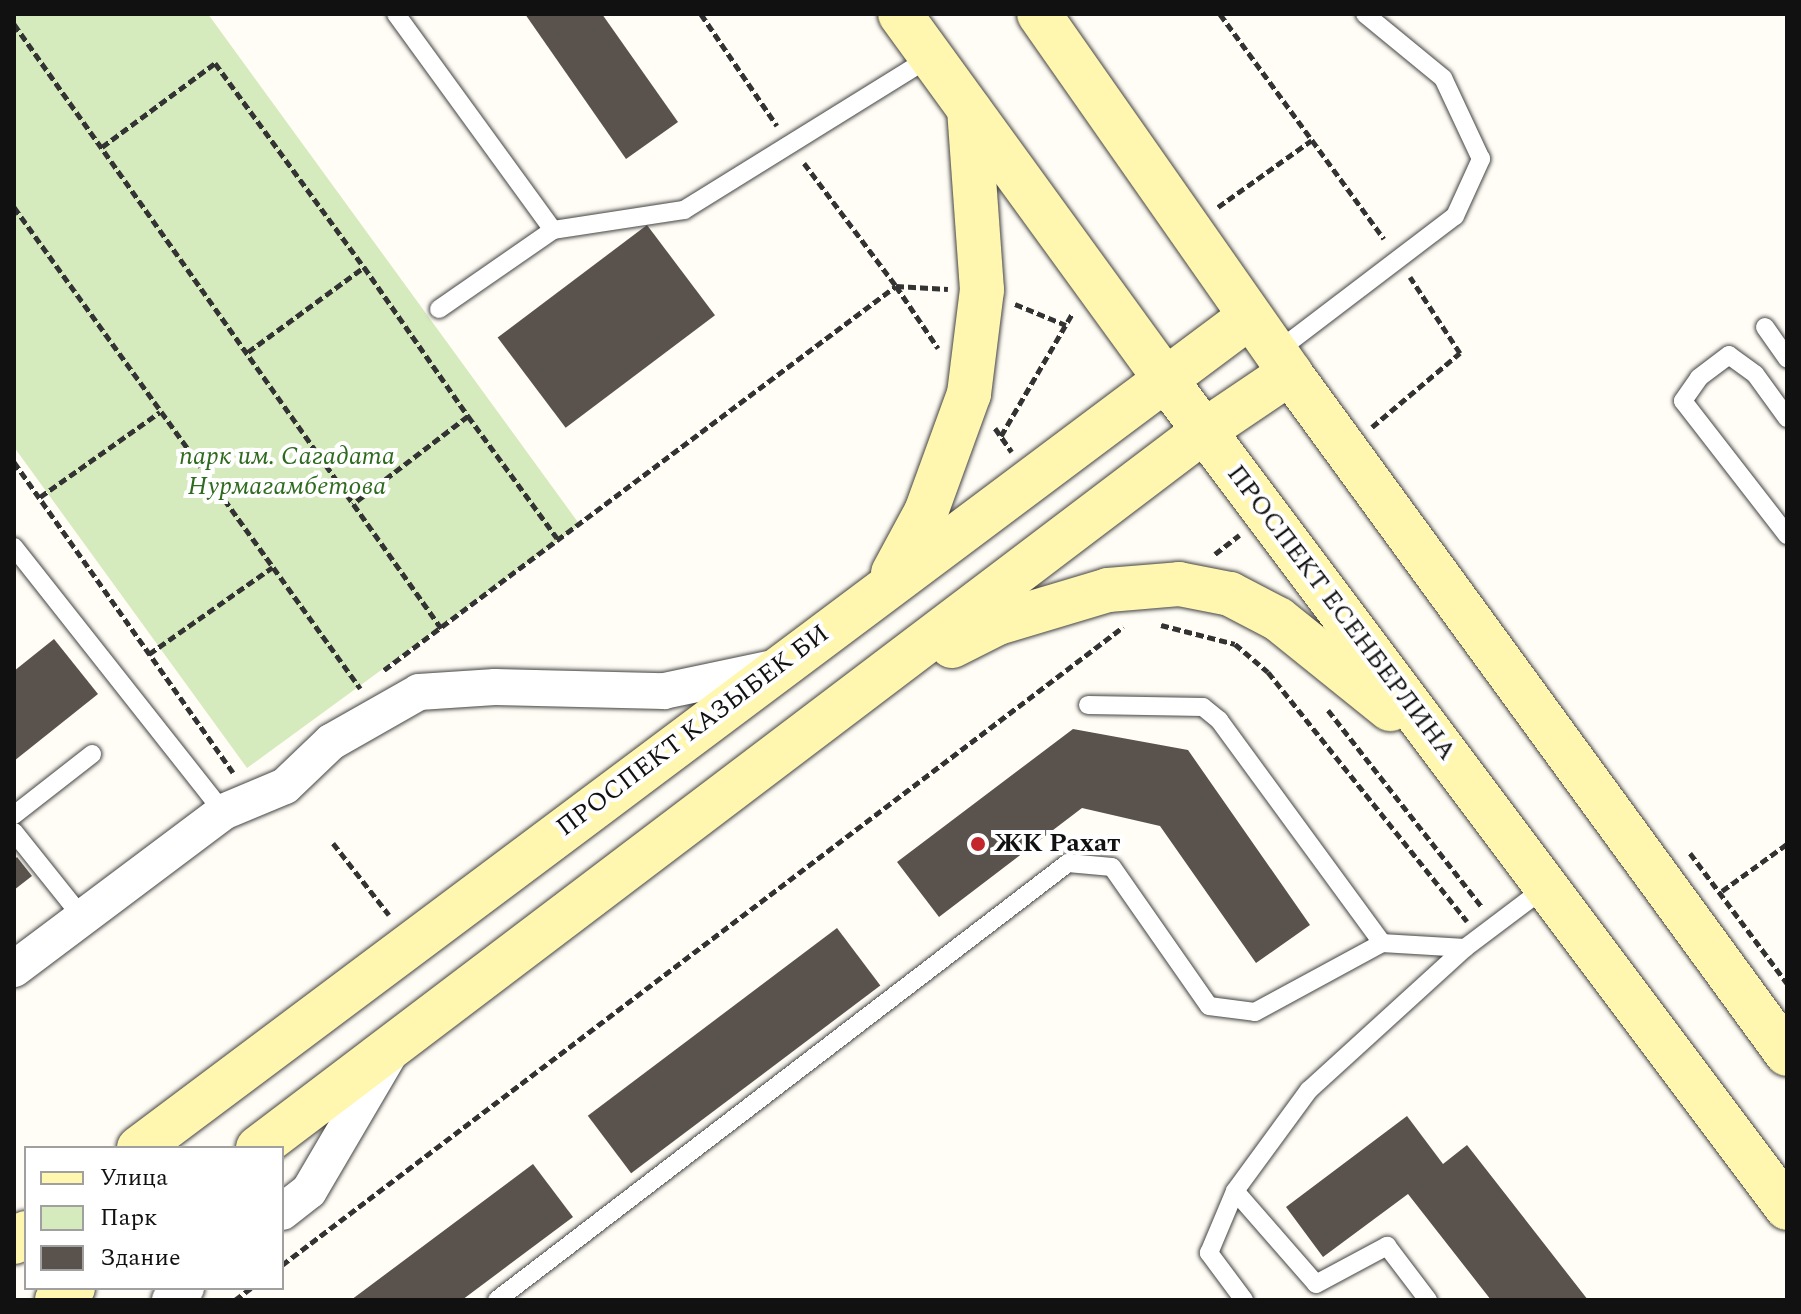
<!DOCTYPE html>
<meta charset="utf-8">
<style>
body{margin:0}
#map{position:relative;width:1801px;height:1314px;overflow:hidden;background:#fffdf5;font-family:Spectral,serif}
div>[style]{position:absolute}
.green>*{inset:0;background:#d5ebbd}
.building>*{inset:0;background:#5a524d;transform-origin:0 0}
.path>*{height:5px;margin-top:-2.5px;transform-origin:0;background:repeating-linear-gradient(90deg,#333 0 8px,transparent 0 12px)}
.roads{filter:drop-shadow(0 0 2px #444) drop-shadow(0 0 2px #444)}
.lane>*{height:18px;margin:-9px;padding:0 9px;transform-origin:9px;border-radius:9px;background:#fff}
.street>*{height:36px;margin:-18px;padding:0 18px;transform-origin:18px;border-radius:18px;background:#fff}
.secondary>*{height:44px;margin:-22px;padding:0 22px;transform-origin:22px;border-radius:22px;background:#fff6b0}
.dots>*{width:22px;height:22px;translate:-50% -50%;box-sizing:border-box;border:4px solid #fff;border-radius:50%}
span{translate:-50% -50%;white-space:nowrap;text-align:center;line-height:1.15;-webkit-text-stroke:8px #fff;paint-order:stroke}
.park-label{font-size:26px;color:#2f6b1f;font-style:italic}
.street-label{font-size:26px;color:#111}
.poi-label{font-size:26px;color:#111;font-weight:700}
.left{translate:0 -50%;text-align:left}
.frame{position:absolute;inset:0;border:16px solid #111;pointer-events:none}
.legend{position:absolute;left:24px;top:1146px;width:260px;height:144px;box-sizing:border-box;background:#fff;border:2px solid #a0a0a0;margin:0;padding:10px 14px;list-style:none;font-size:24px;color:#111}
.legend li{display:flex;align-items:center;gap:16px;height:40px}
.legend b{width:40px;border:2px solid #a0a0a0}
</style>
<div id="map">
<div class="green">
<div style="clip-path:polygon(14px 14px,208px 14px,580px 525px,247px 768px,14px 447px)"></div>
</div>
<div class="building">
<div style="clip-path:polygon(525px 14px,602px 14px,678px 122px,626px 159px)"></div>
<div style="left:647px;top:225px;width:113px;height:187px;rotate:53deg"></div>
<div style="clip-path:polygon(54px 639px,98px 694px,14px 761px,14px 671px)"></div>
<div style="clip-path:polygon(1073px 729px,1188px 750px,1310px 925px,1256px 963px,1160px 826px,1082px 808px,939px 917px,897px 862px)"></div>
<div style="clip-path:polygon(17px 857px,32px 876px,14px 890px,14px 860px)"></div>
<div style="left:837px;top:928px;width:72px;height:312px;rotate:53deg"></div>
<div style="clip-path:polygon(1407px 1116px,1443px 1164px,1467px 1145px,1588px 1300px,1491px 1300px,1408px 1194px,1323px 1257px,1286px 1207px)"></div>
<div style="clip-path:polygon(533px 1164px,573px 1217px,462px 1300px,351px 1300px)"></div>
</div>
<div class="path">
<div style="left:701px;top:14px;width:135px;rotate:55.8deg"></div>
<div style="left:1220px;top:14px;width:278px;rotate:53.9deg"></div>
<div style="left:14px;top:24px;width:740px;rotate:54.74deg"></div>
<div style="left:102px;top:147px;width:141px;rotate:-36.6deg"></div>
<div style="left:215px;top:63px;width:253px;rotate:53.9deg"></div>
<div style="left:364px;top:267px;width:182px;rotate:55.1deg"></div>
<div style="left:468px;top:416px;width:145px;rotate:142.6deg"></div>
<div style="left:804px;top:163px;width:154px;rotate:53.2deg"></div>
<div style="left:896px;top:286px;width:52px;rotate:3.3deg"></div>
<div style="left:14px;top:207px;width:593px;rotate:54.27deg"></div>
<div style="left:1218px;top:207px;width:115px;rotate:-35.5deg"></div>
<div style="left:1015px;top:304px;width:55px;rotate:22.4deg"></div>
<div style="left:248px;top:352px;width:144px;rotate:-36.2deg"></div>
<div style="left:468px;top:416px;width:151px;rotate:53.9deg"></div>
<div style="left:1372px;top:427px;width:115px;rotate:-40.1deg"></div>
<div style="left:1460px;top:353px;width:91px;rotate:-123.3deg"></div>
<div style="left:995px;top:428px;width:29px;rotate:55deg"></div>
<div style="left:1001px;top:436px;width:141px;rotate:-59.8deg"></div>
<div style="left:14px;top:462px;width:380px;rotate:54.8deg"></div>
<div style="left:40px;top:497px;width:147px;rotate:-35.3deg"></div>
<div style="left:1215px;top:554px;width:31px;rotate:-38deg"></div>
<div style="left:1161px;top:625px;width:76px;rotate:14.4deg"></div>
<div style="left:1235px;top:644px;width:43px;rotate:40.3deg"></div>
<div style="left:1268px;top:672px;width:319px;rotate:51.4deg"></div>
<div style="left:149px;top:654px;width:151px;rotate:-35.1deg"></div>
<div style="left:384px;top:670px;width:640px;rotate:-36.87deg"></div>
<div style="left:896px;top:286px;width:75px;rotate:55.9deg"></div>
<div style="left:1328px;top:710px;width:250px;rotate:52deg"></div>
<div style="left:333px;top:843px;width:91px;rotate:52.1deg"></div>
<div style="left:1690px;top:853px;width:162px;rotate:53.3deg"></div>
<div style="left:1722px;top:891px;width:80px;rotate:-35.9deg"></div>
<div style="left:282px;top:1265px;width:1056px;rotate:-37.18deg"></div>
<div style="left:235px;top:1300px;width:20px;rotate:-37deg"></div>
</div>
<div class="roads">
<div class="lane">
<div style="left:396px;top:14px;width:267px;rotate:54deg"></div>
<div style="left:553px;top:230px;width:133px;rotate:-8.7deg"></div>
<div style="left:684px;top:210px;width:291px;rotate:-31.8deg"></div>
<div style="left:439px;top:309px;width:139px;rotate:-34.7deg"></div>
<div style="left:1765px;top:327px;width:39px;rotate:55deg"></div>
<div style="left:1275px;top:353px;width:226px;rotate:-37.3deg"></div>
<div style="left:1455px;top:216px;width:63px;rotate:-65.5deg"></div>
<div style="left:1481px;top:159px;width:89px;rotate:-115.1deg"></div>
<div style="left:1443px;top:78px;width:101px;rotate:-140.6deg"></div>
<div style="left:1787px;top:418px;width:54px;rotate:-126deg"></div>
<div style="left:1755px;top:374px;width:32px;rotate:-144deg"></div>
<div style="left:1729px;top:355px;width:38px;rotate:143deg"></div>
<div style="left:1699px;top:378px;width:28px;rotate:125deg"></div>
<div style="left:1683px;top:401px;width:170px;rotate:52.2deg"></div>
<div style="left:14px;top:547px;width:337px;rotate:51.7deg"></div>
<div style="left:1088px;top:705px;width:115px;rotate:1deg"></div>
<div style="left:1203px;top:707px;width:21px;rotate:39deg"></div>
<div style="left:1219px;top:720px;width:276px;rotate:53.8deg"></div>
<div style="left:14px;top:815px;width:99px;rotate:-38deg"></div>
<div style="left:14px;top:832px;width:110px;rotate:51.3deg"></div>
<div style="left:1235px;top:1191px;width:123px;rotate:48.9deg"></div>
<div style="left:1316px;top:1284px;width:81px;rotate:-28.2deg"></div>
<div style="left:1387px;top:1246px;width:68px;rotate:52.8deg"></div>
<div style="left:497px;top:1300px;width:719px;rotate:-37.43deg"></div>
<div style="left:1068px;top:863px;width:44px;rotate:5.2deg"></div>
<div style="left:1112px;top:867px;width:169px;rotate:55.1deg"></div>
<div style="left:1209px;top:1006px;width:46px;rotate:7.4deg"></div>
<div style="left:1255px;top:1012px;width:145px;rotate:-28.5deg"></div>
<div style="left:1382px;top:943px;width:83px;rotate:3.4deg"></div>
<div style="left:1244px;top:1300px;width:59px;rotate:-126.7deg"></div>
<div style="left:1209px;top:1253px;width:67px;rotate:-67.2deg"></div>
<div style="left:1235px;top:1191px;width:125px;rotate:-53.8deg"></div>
<div style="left:1309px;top:1090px;width:211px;rotate:-42.3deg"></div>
<div style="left:1465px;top:948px;width:101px;rotate:-37deg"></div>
</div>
<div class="street">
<div style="left:14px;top:969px;width:261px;rotate:-36.9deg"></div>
<div style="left:223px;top:812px;width:67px;rotate:-22.8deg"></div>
<div style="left:285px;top:786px;width:64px;rotate:-43.7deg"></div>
<div style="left:331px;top:742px;width:101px;rotate:-29.6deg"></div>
<div style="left:419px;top:692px;width:76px;rotate:-3.8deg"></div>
<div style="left:495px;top:687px;width:169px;rotate:1.4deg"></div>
<div style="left:664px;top:691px;width:116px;rotate:-11.9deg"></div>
<div style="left:282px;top:1212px;width:34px;rotate:-38deg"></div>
<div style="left:309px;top:1191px;width:160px;rotate:-59.6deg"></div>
<div style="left:170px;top:1300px;width:20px;rotate:-37deg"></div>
</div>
<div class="secondary">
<div style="left:900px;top:14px;width:447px;rotate:54deg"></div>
<div style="left:1163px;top:376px;width:1040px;rotate:53.13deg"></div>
<div style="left:1039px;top:14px;width:438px;rotate:55deg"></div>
<div style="left:1290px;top:373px;width:843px;rotate:53.88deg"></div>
<div style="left:893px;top:573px;width:69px;rotate:-61.6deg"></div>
<div style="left:926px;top:512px;width:126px;rotate:-70deg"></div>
<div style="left:969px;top:394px;width:105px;rotate:-82.9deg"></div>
<div style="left:982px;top:290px;width:181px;rotate:-94.1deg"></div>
<div style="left:952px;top:646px;width:51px;rotate:-26.6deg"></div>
<div style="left:998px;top:623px;width:115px;rotate:-16.7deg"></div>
<div style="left:1108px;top:590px;width:71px;rotate:-4.8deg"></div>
<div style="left:1179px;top:584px;width:52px;rotate:11.1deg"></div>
<div style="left:1230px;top:594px;width:54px;rotate:27.5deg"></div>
<div style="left:1278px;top:619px;width:144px;rotate:38.8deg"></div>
<div style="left:139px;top:1148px;width:1387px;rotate:-36.82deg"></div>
<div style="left:258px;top:1148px;width:1187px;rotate:-37.16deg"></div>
<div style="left:1204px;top:431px;width:104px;rotate:-34deg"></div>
<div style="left:14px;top:1242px;width:15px;rotate:-37deg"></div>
<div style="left:57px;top:1300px;width:20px;rotate:-37deg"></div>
</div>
</div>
<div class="dots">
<div style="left:978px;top:844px;background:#c4262e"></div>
</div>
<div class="park-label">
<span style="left:287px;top:472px">парк им. Сагадата<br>Нурмагамбетова</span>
</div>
<div class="street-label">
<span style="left:1341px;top:613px;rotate:53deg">ПРОСПЕКТ ЕСЕНБЕРЛИНА</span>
<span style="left:693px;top:731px;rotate:-37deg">ПРОСПЕКТ КАЗЫБЕК БИ</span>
</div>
<div class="poi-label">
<span class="left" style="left:994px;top:844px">ЖК Рахат</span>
</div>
<div class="frame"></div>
<ul class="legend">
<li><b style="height:10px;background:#fff6b0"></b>Улица</li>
<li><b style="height:22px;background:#d5ebbd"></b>Парк</li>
<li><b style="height:22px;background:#5a524d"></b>Здание</li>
</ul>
</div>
